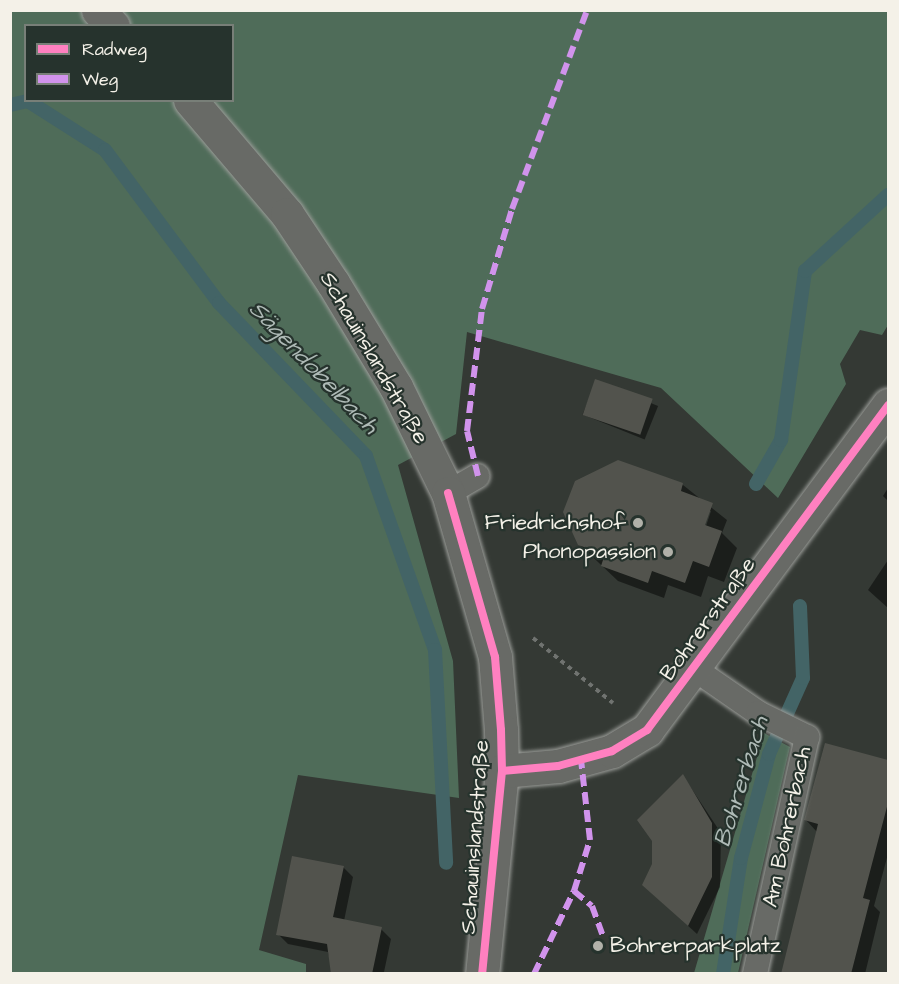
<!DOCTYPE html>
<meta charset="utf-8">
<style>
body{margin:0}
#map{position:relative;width:899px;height:984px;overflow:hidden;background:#343934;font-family:"Architects Daughter",sans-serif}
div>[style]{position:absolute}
.green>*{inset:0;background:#4f6c59}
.shadow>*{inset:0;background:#0007;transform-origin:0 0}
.stream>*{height:14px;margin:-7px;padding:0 7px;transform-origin:7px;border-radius:7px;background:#436466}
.building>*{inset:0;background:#52534d;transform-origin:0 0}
.path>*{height:4px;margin-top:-2px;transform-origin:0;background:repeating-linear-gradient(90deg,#707370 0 4.5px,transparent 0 9px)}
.roads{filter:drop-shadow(0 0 2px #9b9d99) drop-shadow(0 0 2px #9b9d99)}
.lane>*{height:24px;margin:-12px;padding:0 12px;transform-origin:12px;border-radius:12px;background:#686a66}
.secondary>*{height:33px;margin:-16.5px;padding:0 16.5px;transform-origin:16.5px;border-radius:16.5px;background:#686a66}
.quiet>*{height:6px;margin-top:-3px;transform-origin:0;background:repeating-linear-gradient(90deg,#d193ec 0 12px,transparent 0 18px)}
.cycleway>*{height:8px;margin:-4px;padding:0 4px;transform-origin:4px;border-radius:4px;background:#ff80c0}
.dots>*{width:16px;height:16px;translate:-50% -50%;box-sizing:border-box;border:3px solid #26332d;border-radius:50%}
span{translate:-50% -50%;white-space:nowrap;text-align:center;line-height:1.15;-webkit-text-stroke:4.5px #26332d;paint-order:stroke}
.street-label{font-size:22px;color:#f4f1e8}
.poi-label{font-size:22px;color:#f4f1e8}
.right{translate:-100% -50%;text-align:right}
.left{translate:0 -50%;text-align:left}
.water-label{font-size:24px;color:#aebab6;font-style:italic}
.frame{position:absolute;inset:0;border:12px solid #f4f1e8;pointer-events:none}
.legend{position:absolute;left:24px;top:24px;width:210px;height:78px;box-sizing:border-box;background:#26332d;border:2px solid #787f78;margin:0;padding:8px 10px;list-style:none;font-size:18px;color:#f4f1e8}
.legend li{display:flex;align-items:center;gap:12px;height:30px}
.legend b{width:30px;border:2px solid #787f78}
</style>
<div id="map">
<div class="green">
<div style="clip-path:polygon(evenodd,10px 11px,888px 11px,888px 325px,882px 335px,860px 330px,840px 364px,846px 384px,778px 498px,661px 388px,467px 332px,456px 434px,398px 465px,453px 661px,459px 798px,298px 775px,259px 950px,306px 964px,306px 973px,11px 973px,10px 11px,26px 26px,232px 26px,232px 100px,26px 100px,26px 26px)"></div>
<div style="clip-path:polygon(764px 733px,790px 747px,738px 973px,694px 973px)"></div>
</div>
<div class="shadow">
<div style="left:596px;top:381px;width:67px;height:36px;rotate:22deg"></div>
<div style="clip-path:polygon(evenodd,683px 485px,727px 520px,722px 533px,737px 548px,724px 582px,708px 576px,701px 597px,668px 585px,664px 598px,618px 581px,579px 544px,683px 485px,708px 511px,711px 511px,704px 532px,701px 531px,708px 511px)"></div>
<div style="clip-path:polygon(888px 488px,888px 501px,883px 496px)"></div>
<div style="clip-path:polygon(888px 560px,888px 608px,868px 590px)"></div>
<div style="clip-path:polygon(826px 745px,888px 762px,888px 854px,874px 906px,880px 912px,865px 974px,782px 974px,817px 832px,806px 820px)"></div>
<div style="clip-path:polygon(683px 776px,721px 833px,720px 887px,697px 934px,653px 894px,653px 840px)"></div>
<div style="clip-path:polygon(343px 867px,353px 877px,344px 921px,381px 929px,391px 939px,384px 972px,392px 974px,333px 974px,328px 952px,288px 944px,278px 934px)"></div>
</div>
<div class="stream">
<div style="left:10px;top:105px;width:18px;rotate:-13deg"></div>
<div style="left:28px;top:101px;width:91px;rotate:32.5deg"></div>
<div style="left:105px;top:150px;width:191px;rotate:53.3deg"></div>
<div style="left:219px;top:303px;width:212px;rotate:46.1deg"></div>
<div style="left:366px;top:456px;width:206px;rotate:70.4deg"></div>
<div style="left:435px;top:650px;width:213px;rotate:87deg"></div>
<div style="left:756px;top:484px;width:51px;rotate:-60.4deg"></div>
<div style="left:781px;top:440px;width:171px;rotate:-81.9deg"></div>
<div style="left:805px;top:271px;width:113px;rotate:-42.5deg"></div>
<div style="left:723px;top:974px;width:117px;rotate:-81.2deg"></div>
<div style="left:741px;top:858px;width:108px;rotate:-74.9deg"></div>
<div style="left:769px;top:754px;width:83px;rotate:-65.9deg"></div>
<div style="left:803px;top:678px;width:72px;rotate:-92.4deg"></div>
</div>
<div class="building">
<div style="left:595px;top:379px;width:61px;height:38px;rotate:19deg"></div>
<div style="clip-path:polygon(618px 460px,683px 483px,681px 491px,713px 503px,705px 525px,722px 531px,709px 567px,693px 561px,685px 583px,652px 571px,648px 583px,601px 566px,605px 554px,578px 545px,563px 512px,575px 481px)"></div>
<div style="clip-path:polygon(825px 743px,888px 760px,888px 803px,863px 898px,870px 900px,851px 974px,781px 974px,818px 824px,804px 820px)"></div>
<div style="clip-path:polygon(683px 774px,712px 823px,712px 877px,688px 926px,642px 885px,652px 864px,652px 841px,637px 820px)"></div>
<div style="clip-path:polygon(292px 856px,344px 866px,333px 917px,382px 927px,372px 974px,331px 974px,327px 944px,276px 935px)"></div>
</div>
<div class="path">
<div style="left:533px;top:638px;width:103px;rotate:39.1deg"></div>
</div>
<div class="roads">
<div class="lane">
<div style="left:448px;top:493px;width:34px;rotate:-30deg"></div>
<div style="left:696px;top:670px;width:75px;rotate:34.7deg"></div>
<div style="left:758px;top:713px;width:55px;rotate:26.1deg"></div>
<div style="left:807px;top:737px;width:243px;rotate:102.4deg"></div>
</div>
<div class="secondary">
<div style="left:98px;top:10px;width:22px;rotate:47deg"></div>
<div style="left:190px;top:100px;width:150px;rotate:49.6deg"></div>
<div style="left:287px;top:214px;width:83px;rotate:56.3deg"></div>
<div style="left:333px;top:283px;width:122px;rotate:58.8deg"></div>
<div style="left:396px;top:387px;width:118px;rotate:63.9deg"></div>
<div style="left:448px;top:493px;width:171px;rotate:74deg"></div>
<div style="left:495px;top:657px;width:73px;rotate:85.3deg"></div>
<div style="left:501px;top:730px;width:41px;rotate:88.6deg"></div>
<div style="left:502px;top:771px;width:204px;rotate:95.6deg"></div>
<div style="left:502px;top:771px;width:56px;rotate:-5.1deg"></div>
<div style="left:558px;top:766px;width:56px;rotate:-15.5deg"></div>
<div style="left:612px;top:751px;width:41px;rotate:-31deg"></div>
<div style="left:647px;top:730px;width:405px;rotate:-53.4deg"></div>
</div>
</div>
<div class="quiet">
<div style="left:478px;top:476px;width:46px;rotate:-103.7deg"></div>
<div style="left:467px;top:431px;width:123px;rotate:-83deg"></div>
<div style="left:482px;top:309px;width:104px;rotate:-73.3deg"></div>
<div style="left:512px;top:209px;width:213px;rotate:-69.3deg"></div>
<div style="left:574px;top:891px;width:23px;rotate:40deg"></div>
<div style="left:592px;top:906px;width:33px;rotate:70deg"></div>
<div style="left:534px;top:974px;width:92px;rotate:-64.3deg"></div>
<div style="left:574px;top:891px;width:53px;rotate:-72.6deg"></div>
<div style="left:590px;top:840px;width:81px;rotate:-96.4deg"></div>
</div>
<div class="cycleway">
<div style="left:448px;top:493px;width:171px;rotate:74deg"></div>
<div style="left:495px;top:657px;width:73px;rotate:85.3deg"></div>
<div style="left:501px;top:730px;width:41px;rotate:88.6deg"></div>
<div style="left:502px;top:771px;width:204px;rotate:95.6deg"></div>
<div style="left:502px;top:771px;width:56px;rotate:-5.1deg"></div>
<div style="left:558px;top:766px;width:56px;rotate:-15.5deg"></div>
<div style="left:612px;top:751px;width:41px;rotate:-31deg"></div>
<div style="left:647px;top:730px;width:405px;rotate:-53.4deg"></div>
</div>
<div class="dots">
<div style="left:638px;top:523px;background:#b1b1a9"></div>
<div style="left:668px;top:552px;background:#b1b1a9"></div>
<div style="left:598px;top:946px;background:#b1b1a9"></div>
</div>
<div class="street-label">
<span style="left:374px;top:358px;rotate:60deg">Schauinslandstraße</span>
<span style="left:708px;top:619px;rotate:-54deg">Bohrerstraße</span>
<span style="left:787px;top:827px;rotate:-78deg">Am Bohrerbach</span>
<span style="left:475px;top:837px;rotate:-86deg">Schauinslandstraße</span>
</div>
<div class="poi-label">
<span class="right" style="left:626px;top:523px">Friedrichshof</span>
<span class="right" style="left:656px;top:552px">Phonopassion</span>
<span class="left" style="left:610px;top:946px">Bohrerparkplatz</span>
</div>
<div class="water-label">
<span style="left:313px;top:368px;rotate:46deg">Sägendobelbach</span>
<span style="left:742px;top:782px;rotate:-73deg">Bohrerbach</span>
</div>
<div class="frame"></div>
<ul class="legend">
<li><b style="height:8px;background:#ff80c0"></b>Radweg</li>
<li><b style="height:8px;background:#d193ec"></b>Weg</li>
</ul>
</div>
